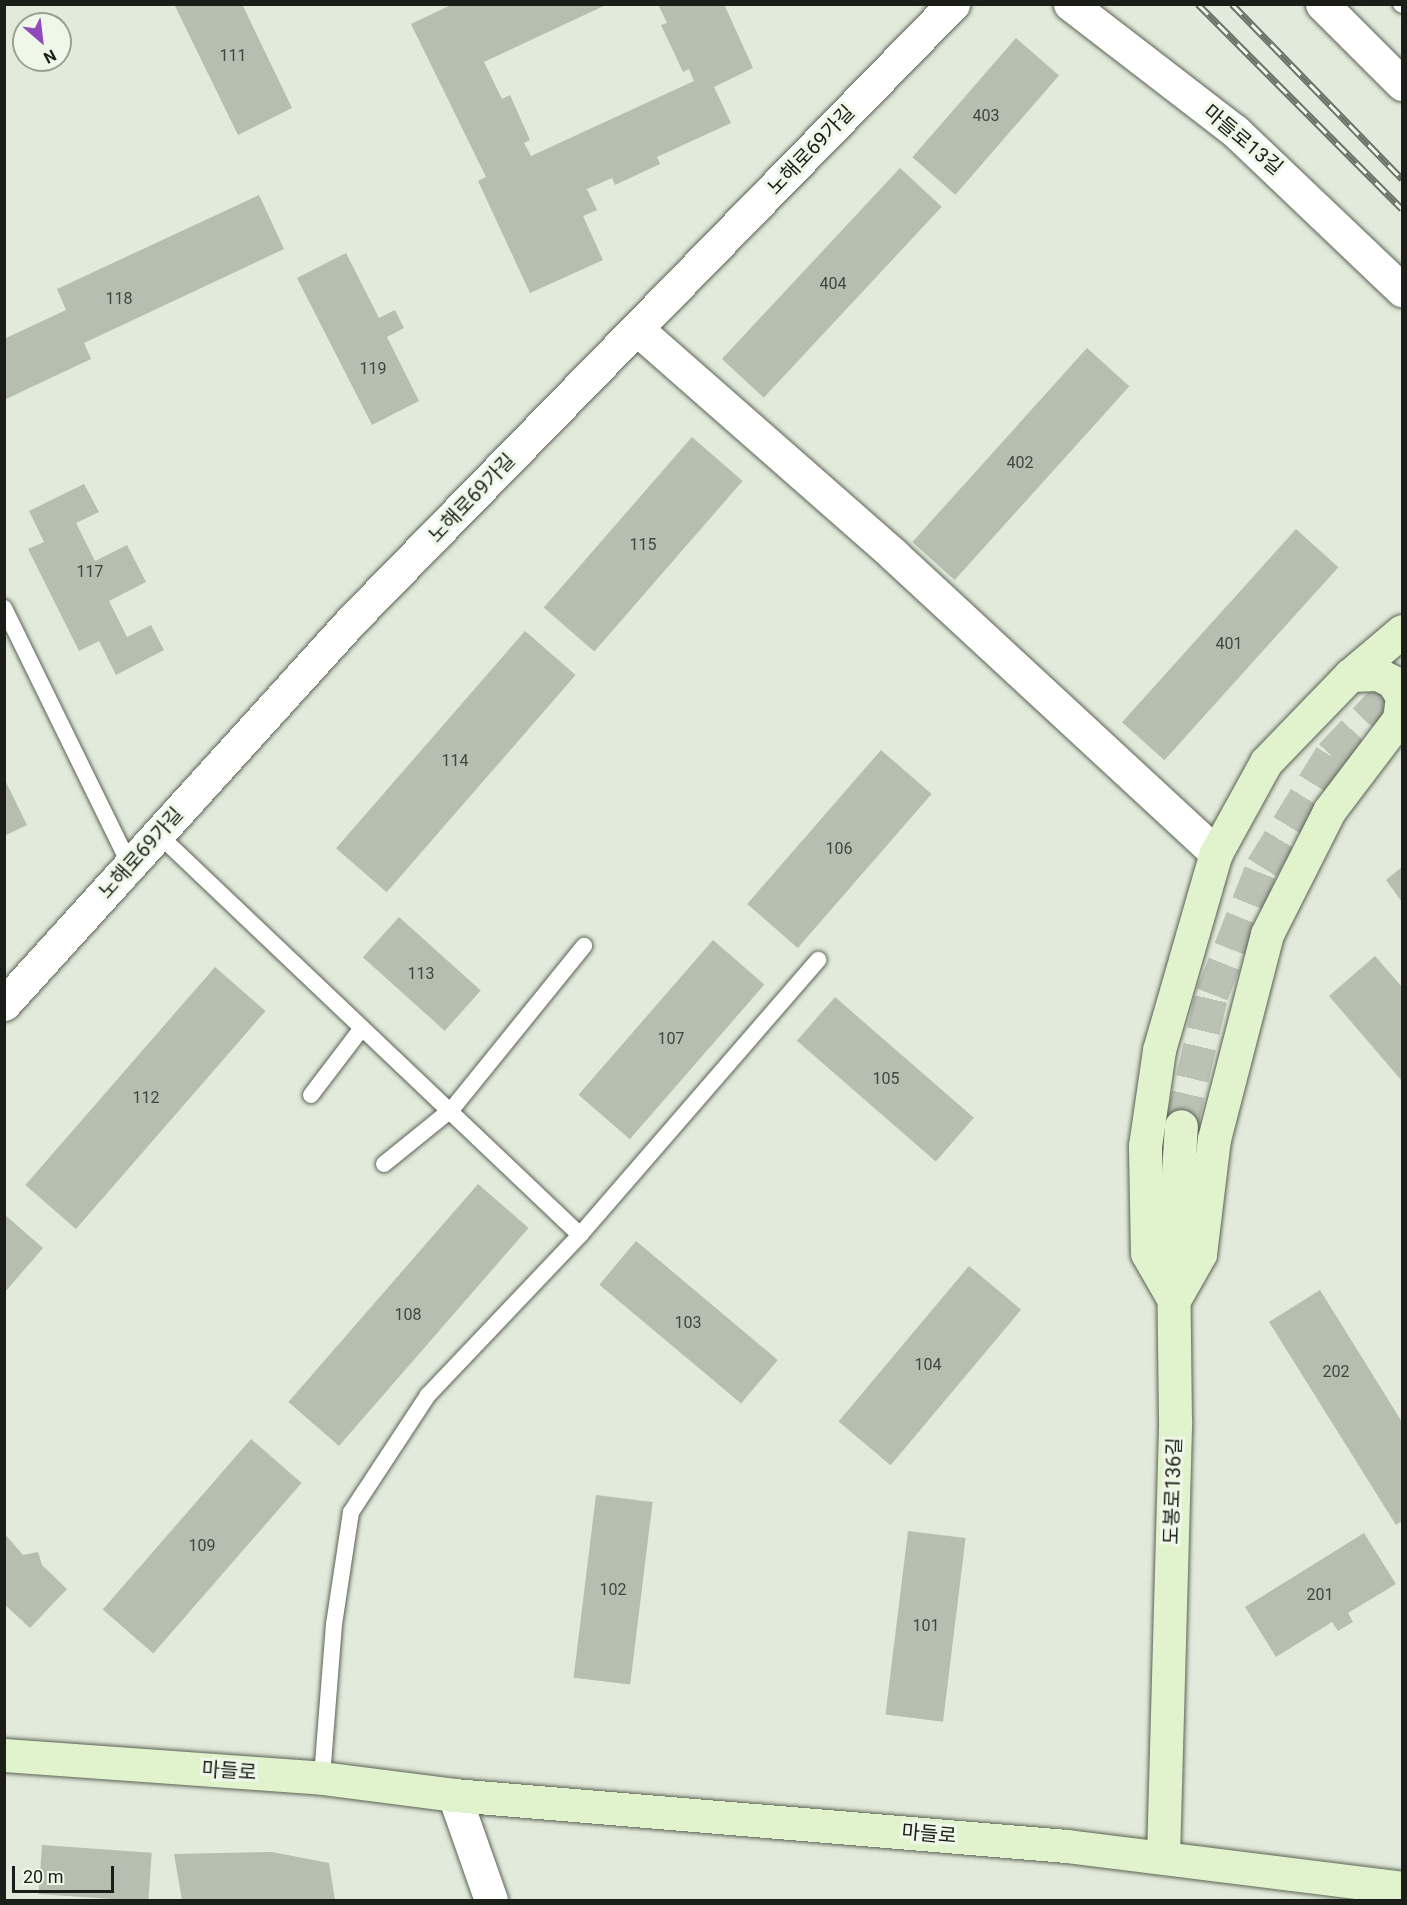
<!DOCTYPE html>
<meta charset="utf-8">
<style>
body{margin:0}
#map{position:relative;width:1407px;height:1905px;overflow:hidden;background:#e2ebdb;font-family:Roboto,"Noto Sans KR",sans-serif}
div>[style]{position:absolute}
.building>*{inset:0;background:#b5beaf;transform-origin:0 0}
.secondary-tunnel>*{height:33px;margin-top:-16.5px;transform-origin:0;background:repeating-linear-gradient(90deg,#bac2b4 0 33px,transparent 0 49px)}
.roads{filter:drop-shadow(0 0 2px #5b6255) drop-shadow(0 0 2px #5b6255)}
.lane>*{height:16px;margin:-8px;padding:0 8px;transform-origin:8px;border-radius:8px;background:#fff}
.street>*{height:33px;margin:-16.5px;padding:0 16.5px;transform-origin:16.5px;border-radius:16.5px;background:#fff}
.secondary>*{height:33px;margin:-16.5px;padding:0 16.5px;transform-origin:16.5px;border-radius:16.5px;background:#e0f3cd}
.rail>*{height:7px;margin-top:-3.5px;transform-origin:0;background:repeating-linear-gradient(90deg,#eff8e8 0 14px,#6d7369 0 28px);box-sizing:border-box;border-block:2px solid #6d7369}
span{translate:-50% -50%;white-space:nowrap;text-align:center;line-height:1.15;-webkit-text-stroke:6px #eff8e8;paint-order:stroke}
.number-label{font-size:16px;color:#42463e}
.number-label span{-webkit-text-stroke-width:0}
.street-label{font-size:20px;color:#1b1e18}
.frame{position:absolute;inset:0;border:6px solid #1b1e18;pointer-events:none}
.north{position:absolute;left:12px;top:12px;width:60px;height:60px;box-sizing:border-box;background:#eff8e8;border:2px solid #9aa195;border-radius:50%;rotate:152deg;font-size:16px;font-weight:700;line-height:24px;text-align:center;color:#1b1e18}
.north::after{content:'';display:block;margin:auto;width:21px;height:27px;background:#9249bc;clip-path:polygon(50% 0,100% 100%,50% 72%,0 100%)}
.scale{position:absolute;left:12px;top:1866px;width:102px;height:27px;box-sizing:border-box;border:3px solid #1b1e18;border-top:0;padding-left:8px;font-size:18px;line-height:21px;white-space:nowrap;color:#1b1e18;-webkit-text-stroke:4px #eff8e8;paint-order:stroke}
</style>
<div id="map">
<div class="building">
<div style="clip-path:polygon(174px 4px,242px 4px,292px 108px,238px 135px)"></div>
<div style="clip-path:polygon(453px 4px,608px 4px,484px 62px,502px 99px,510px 95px,530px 140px,524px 143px,531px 156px,694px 81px,689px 69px,683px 72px,661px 25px,667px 23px,658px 4px,724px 4px,753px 68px,714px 87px,731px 123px,657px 157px,660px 164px,615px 185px,612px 178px,587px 189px,597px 210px,583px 216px,603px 260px,530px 293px,478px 181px,486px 177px,411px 24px)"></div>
<div style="left:1016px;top:38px;width:57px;height:158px;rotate:41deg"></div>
<div style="left:900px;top:168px;width:57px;height:261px;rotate:43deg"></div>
<div style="clip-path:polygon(259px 195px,284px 249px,84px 343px,91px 359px,4px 400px,4px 339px,66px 310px,57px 289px)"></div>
<div style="clip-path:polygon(346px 253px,379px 318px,395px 310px,404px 328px,387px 337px,419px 401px,372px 425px,297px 278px)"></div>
<div style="left:1087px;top:348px;width:57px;height:261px;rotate:42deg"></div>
<div style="left:692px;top:437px;width:67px;height:226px;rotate:41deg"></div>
<div style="clip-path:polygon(84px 484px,99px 512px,76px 523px,95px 561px,127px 545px,146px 582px,109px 601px,127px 637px,151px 625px,164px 650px,116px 675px,99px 641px,79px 651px,28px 549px,44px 542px,29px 511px)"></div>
<div style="left:1296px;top:529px;width:57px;height:260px;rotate:42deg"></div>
<div style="left:525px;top:631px;width:67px;height:288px;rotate:41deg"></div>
<div style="left:881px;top:750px;width:67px;height:204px;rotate:41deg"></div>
<div style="clip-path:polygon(4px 778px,27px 825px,4px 836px)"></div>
<div style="clip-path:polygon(1402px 867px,1402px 902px,1386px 880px)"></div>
<div style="left:399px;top:917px;width:110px;height:54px;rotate:42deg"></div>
<div style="left:713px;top:940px;width:68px;height:205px;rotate:41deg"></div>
<div style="clip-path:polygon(1375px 956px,1402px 987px,1402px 1081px,1329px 996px)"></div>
<div style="left:215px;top:967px;width:67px;height:289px;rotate:41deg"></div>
<div style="left:835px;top:997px;width:184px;height:58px;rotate:41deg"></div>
<div style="left:478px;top:1184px;width:67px;height:289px;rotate:41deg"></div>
<div style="clip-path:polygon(5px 1215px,43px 1248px,5px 1292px)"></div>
<div style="left:636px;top:1241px;width:185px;height:57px;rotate:40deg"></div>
<div style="left:969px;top:1266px;width:68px;height:203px;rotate:40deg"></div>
<div style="clip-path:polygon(1320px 1290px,1402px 1422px,1402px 1521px,1396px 1525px,1269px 1322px)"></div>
<div style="left:251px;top:1439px;width:67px;height:226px;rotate:41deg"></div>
<div style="left:596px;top:1495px;width:57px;height:184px;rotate:7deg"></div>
<div style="left:908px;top:1531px;width:58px;height:185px;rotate:7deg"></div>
<div style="clip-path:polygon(4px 1533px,23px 1555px,38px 1552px,42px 1565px,67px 1589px,30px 1628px,4px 1604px)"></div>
<div style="clip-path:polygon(1364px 1533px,1396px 1584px,1348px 1613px,1353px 1622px,1338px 1631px,1332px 1622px,1276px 1657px,1245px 1607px)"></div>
<div style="left:42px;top:1845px;width:110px;height:49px;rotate:4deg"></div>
<div style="clip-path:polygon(272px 1852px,329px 1863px,335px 1900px,182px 1900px,174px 1854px)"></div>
</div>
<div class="secondary-tunnel">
<div style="left:1181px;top:1126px;width:136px;rotate:-76.8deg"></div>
<div style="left:1212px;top:994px;width:136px;rotate:-68.5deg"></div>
<div style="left:1262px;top:867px;width:132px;rotate:-58.4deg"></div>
<div style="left:1331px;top:755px;width:103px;rotate:-46.6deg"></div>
</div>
<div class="roads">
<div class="lane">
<div style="left:1401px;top:4px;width:1px;rotate:45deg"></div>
<div style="left:4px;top:608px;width:286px;rotate:63.9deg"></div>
<div style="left:158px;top:834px;width:582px;rotate:43.54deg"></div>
<div style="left:580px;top:1235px;width:221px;rotate:133.5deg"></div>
<div style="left:428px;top:1395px;width:140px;rotate:123.3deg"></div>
<div style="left:351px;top:1512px;width:113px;rotate:98.6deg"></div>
<div style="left:334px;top:1624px;width:154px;rotate:94.5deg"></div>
<div style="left:311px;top:1095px;width:84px;rotate:-52.7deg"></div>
<div style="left:384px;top:1164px;width:87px;rotate:-39deg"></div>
<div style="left:452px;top:1109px;width:210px;rotate:-51deg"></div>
<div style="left:580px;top:1235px;width:364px;rotate:-49.1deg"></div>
</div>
<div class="street">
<div style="left:1070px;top:4px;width:208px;rotate:37.6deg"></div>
<div style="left:1235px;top:131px;width:231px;rotate:43.6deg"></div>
<div style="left:1322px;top:4px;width:113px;rotate:45deg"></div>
<div style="left:637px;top:329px;width:342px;rotate:41.3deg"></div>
<div style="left:894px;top:555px;width:439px;rotate:42.8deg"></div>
<div style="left:4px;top:1004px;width:518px;rotate:-47.82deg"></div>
<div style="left:352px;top:620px;width:861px;rotate:-45.71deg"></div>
<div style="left:454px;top:1795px;width:111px;rotate:70.6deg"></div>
</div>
<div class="secondary">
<div style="left:1350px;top:675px;width:28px;rotate:-2deg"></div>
<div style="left:1378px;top:674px;width:17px;rotate:28deg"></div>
<div style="left:1393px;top:682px;width:17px;rotate:59deg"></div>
<div style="left:1402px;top:697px;width:22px;rotate:98deg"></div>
<div style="left:1174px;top:1300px;width:54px;rotate:-119.9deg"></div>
<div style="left:1147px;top:1253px;width:107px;rotate:-91.1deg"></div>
<div style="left:1145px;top:1146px;width:97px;rotate:-81.7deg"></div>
<div style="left:1159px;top:1050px;width:205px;rotate:-73.9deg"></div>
<div style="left:1216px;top:853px;width:104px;rotate:-61.2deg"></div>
<div style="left:1266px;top:762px;width:121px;rotate:-46deg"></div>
<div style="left:1350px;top:675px;width:68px;rotate:-40.2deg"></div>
<div style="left:1174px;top:1300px;width:53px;rotate:-60.5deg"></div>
<div style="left:1200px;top:1254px;width:116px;rotate:-83.1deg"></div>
<div style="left:1214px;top:1139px;width:212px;rotate:-75.5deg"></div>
<div style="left:1267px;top:934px;width:138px;rotate:-63.2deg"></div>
<div style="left:1329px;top:811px;width:121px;rotate:-52.8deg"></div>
<div style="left:4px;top:1755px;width:319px;rotate:4.1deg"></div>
<div style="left:322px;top:1778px;width:133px;rotate:7.3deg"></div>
<div style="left:454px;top:1795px;width:614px;rotate:4.76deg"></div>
<div style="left:1066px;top:1846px;width:339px;rotate:7.1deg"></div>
<div style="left:1163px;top:1857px;width:436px;rotate:-88.4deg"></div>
<div style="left:1175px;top:1421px;width:166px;rotate:-90.7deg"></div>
<div style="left:1173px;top:1255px;width:129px;rotate:-86.5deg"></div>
</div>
</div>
<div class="rail">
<div style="left:1198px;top:4px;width:289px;rotate:45.1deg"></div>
<div style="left:1232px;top:4px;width:244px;rotate:45.8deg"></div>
</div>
<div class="number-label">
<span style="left:233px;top:56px">111</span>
<span style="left:986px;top:116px">403</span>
<span style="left:833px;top:284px">404</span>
<span style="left:119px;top:299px">118</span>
<span style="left:373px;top:369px">119</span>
<span style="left:1020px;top:463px">402</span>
<span style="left:643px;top:545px">115</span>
<span style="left:90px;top:572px">117</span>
<span style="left:1229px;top:644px">401</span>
<span style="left:455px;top:761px">114</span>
<span style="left:839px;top:849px">106</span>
<span style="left:421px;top:974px">113</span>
<span style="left:671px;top:1039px">107</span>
<span style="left:886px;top:1079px">105</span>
<span style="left:146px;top:1098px">112</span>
<span style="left:408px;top:1315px">108</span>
<span style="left:688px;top:1323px">103</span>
<span style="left:928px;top:1365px">104</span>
<span style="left:1336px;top:1372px">202</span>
<span style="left:202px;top:1546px">109</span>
<span style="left:613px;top:1590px">102</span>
<span style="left:1320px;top:1595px">201</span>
<span style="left:926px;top:1626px">101</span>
</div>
<div class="street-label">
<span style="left:1243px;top:140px;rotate:40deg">마들로13길</span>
<span style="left:811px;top:150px;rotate:-46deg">노해로69가길</span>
<span style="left:472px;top:498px;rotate:-46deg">노해로69가길</span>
<span style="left:141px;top:853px;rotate:-48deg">노해로69가길</span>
<span style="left:1173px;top:1491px;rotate:-88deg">도봉로136길</span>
<span style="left:229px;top:1771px;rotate:4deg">마들로</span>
<span style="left:929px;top:1834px;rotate:5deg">마들로</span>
</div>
<div class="frame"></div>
<div class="north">N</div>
<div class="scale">20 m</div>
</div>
